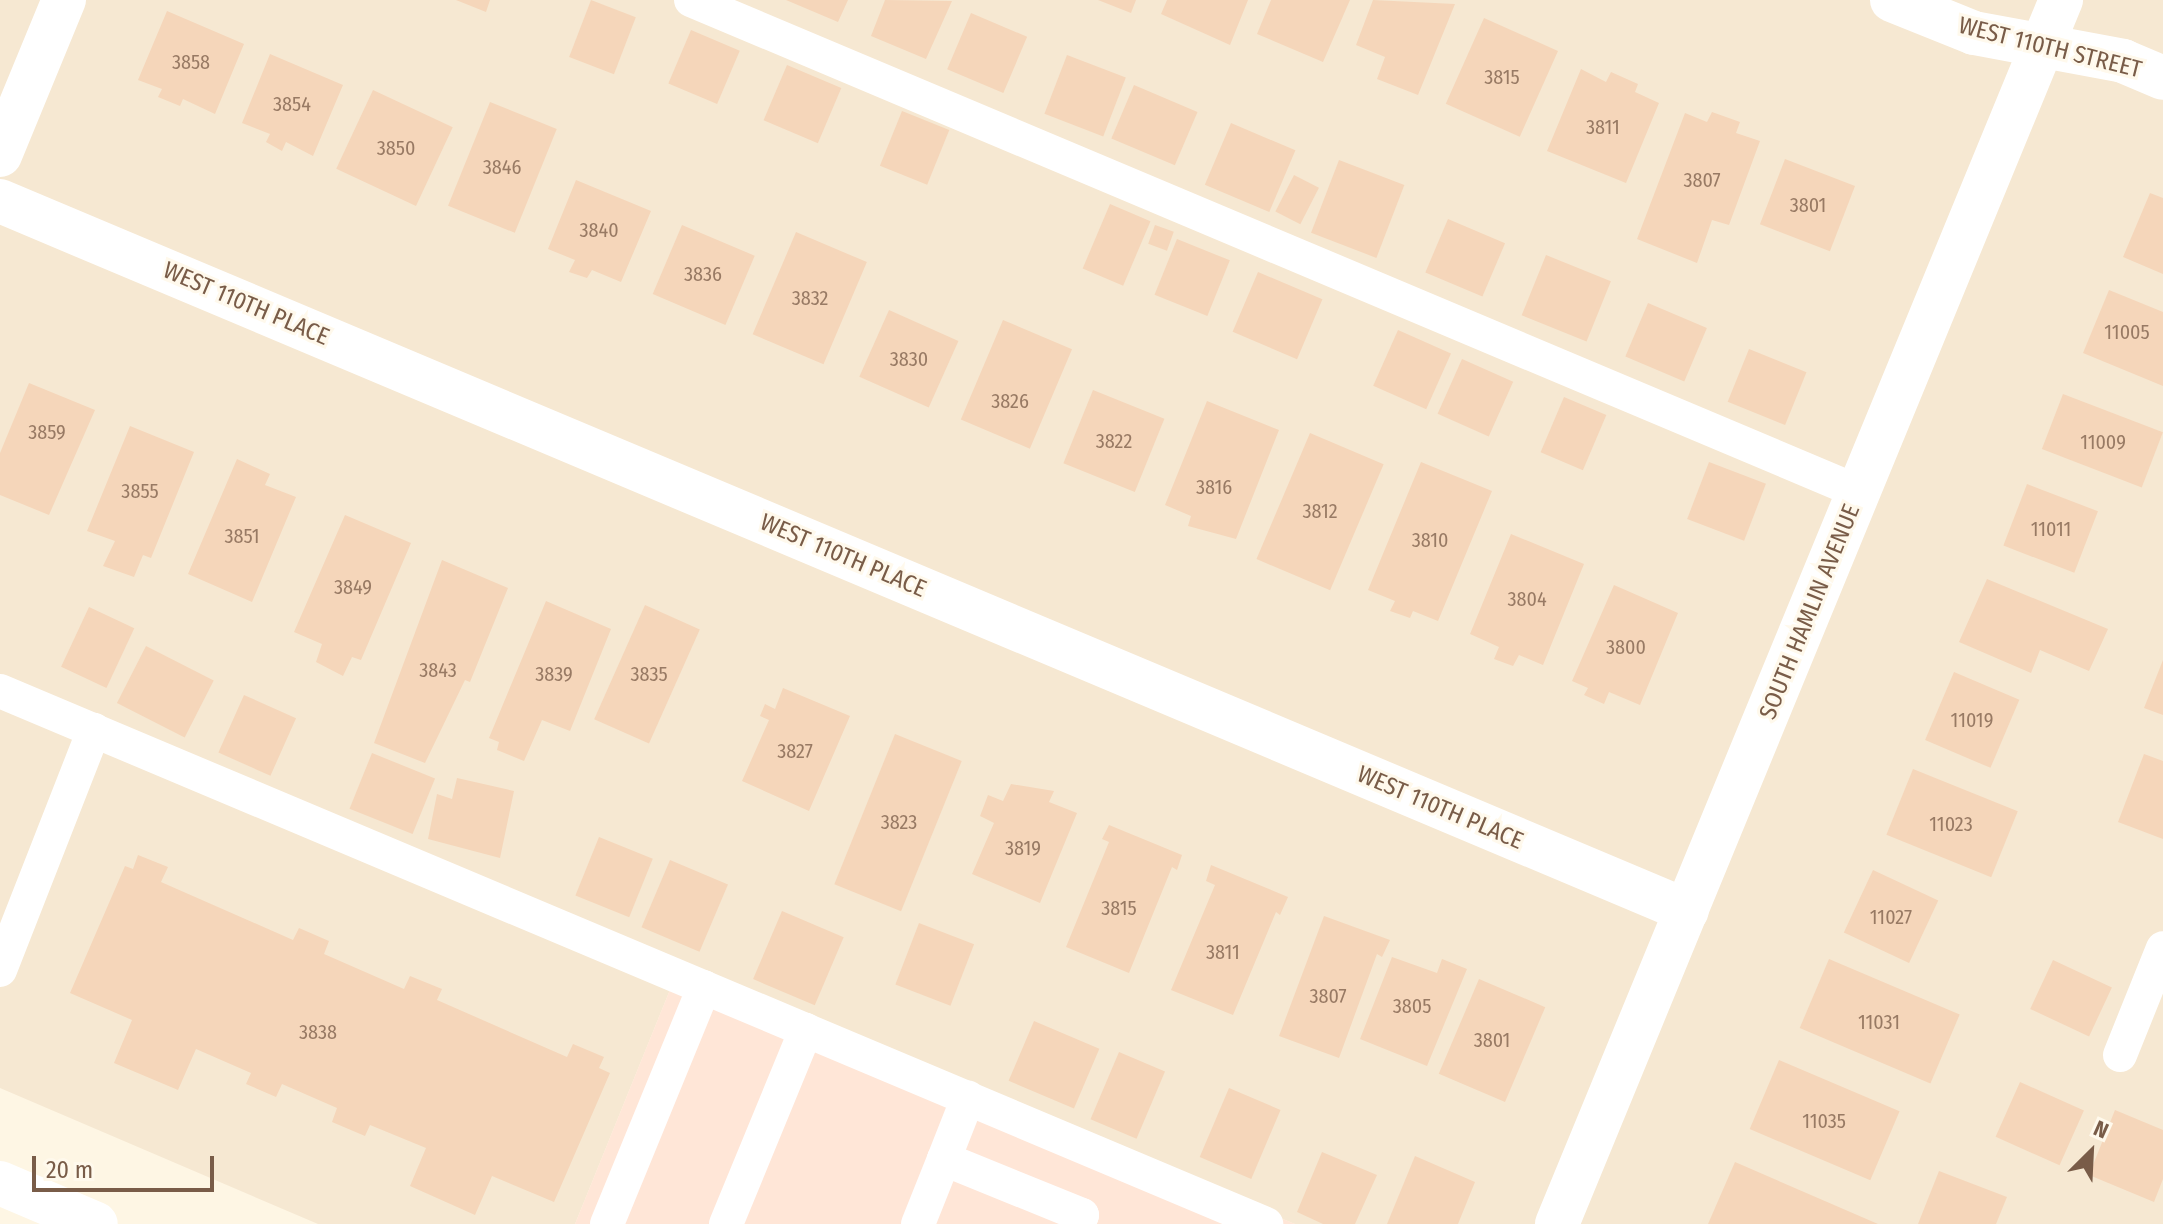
<!DOCTYPE html>
<style>
body{margin:0}
#map{position:relative;width:2163px;height:1224px;overflow:hidden;background:#fef6e4;font-family:"Fira Sans Condensed",sans-serif}
div>[style]{position:absolute}
.residential>*{inset:0;background:#f6e8d2}
.commercial>*{inset:0;background:#ffe6d7}
.building>*{inset:0;background:#f5d6ba;transform-origin:0 0}
.lane>*{height:34px;margin:-17px;padding:0 17px;transform-origin:17px;border-radius:17px;background:#fff}
.street>*{height:44px;margin:-22px;padding:0 22px;transform-origin:22px;border-radius:22px;background:#fff}
.secondary>*{height:44px;margin:-22px;padding:0 22px;transform-origin:22px;border-radius:22px;background:#fff}
span{translate:-50% -50%;white-space:nowrap;text-align:center;line-height:1.15;-webkit-text-stroke:6px #fff9ec;paint-order:stroke}
.number-label{font-size:20px;color:#987a64}
.number-label span{-webkit-text-stroke-width:0}
.street-label{font-size:24px;color:#795c48}
.north{position:absolute;left:2051px;top:1112px;width:80px;height:80px;-webkit-text-stroke:6px #fff9ec;paint-order:stroke;rotate:24deg;font-size:22px;font-weight:700;line-height:32px;text-align:center;color:#795c48}
.north::after{content:'';display:block;margin:auto;width:28px;height:36px;background:#795c48;clip-path:polygon(50% 0,100% 100%,50% 72%,0 100%)}
.scale{position:absolute;left:32px;top:1156px;width:182px;height:36px;box-sizing:border-box;border:4px solid #795c48;border-top:0;padding-left:10px;font-size:24px;line-height:28px;white-space:nowrap;color:#795c48;-webkit-text-stroke:6px #fff9ec;paint-order:stroke}
</style>
<div id="map">
<div class="residential">
<div style="clip-path:polygon(0 0,2163px 0,2163px 1224px,1295px 1224px,678px 970px,575px 1224px,318px 1224px,0 1088px)"></div>
</div>
<div class="commercial">
<div style="clip-path:polygon(678px 970px,1295px 1224px,575px 1224px)"></div>
</div>
<div class="building">
<div style="clip-path:polygon(456px 0,490px 0,486px 12px)"></div>
<div style="left:591px;top:0;width:48px;height:61px;rotate:21deg"></div>
<div style="clip-path:polygon(786px 0,848px 0,838px 22px)"></div>
<div style="clip-path:polygon(885px 0,952px 1px,926px 59px,871px 36px)"></div>
<div style="clip-path:polygon(1098px 0,1136px 0,1131px 13px)"></div>
<div style="clip-path:polygon(1167px 0,1248px 0,1230px 45px,1161px 14px)"></div>
<div style="clip-path:polygon(1271px 0,1350px 0,1323px 62px,1257px 34px)"></div>
<div style="clip-path:polygon(1373px 0,1455px 4px,1418px 95px,1377px 79px,1385px 57px,1356px 45px)"></div>
<div style="clip-path:polygon(167px 11px,244px 44px,215px 114px,183px 99px,180px 106px,158px 97px,162px 89px,138px 80px)"></div>
<div style="left:971px;top:13px;width:61px;height:61px;rotate:23deg"></div>
<div style="left:1484px;top:18px;width:81px;height:94px;rotate:24deg"></div>
<div style="left:691px;top:30px;width:53px;height:58px;rotate:23deg"></div>
<div style="clip-path:polygon(270px 54px,343px 85px,313px 156px,286px 142px,282px 151px,266px 142px,270px 134px,242px 123px)"></div>
<div style="left:1067px;top:55px;width:63px;height:63px;rotate:21deg"></div>
<div style="left:787px;top:65px;width:59px;height:60px;rotate:23deg"></div>
<div style="clip-path:polygon(1581px 69px,1606px 82px,1611px 72px,1638px 84px,1635px 92px,1659px 103px,1626px 183px,1547px 151px)"></div>
<div style="left:1134px;top:85px;width:69px;height:58px;rotate:23deg"></div>
<div style="left:373px;top:90px;width:88px;height:87px;rotate:25deg"></div>
<div style="left:490px;top:102px;width:72px;height:112px;rotate:22deg"></div>
<div style="left:902px;top:111px;width:51px;height:59px;rotate:22deg"></div>
<div style="clip-path:polygon(1712px 112px,1740px 122px,1736px 133px,1760px 141px,1729px 225px,1712px 220px,1697px 263px,1637px 239px,1685px 113px,1707px 122px)"></div>
<div style="left:1231px;top:123px;width:70px;height:67px;rotate:23deg"></div>
<div style="left:1785px;top:159px;width:75px;height:70px;rotate:21deg"></div>
<div style="left:1339px;top:160px;width:70px;height:78px;rotate:21deg"></div>
<div style="left:1294px;top:175px;width:28px;height:41px;rotate:27deg"></div>
<div style="clip-path:polygon(576px 180px,651px 211px,621px 282px,592px 270px,587px 278px,569px 272px,575px 260px,548px 249px)"></div>
<div style="clip-path:polygon(2150px 193px,2163px 198px,2163px 274px,2123px 257px)"></div>
<div style="left:1110px;top:204px;width:44px;height:70px;rotate:23deg"></div>
<div style="left:1448px;top:219px;width:62px;height:58px;rotate:23deg"></div>
<div style="left:682px;top:225px;width:79px;height:75px;rotate:23deg"></div>
<div style="left:1155px;top:225px;width:20px;height:20px;rotate:20deg"></div>
<div style="left:796px;top:232px;width:77px;height:111px;rotate:23deg"></div>
<div style="left:1177px;top:239px;width:57px;height:60px;rotate:22deg"></div>
<div style="left:1546px;top:255px;width:70px;height:65px;rotate:22deg"></div>
<div style="left:1258px;top:272px;width:70px;height:65px;rotate:23deg"></div>
<div style="clip-path:polygon(2109px 290px,2163px 312px,2163px 386px,2083px 353px)"></div>
<div style="left:1648px;top:303px;width:64px;height:58px;rotate:23deg"></div>
<div style="left:889px;top:310px;width:76px;height:73px;rotate:24deg"></div>
<div style="left:1003px;top:320px;width:75px;height:108px;rotate:23deg"></div>
<div style="left:1398px;top:330px;width:58px;height:61px;rotate:24deg"></div>
<div style="left:1749px;top:349px;width:62px;height:57px;rotate:22deg"></div>
<div style="left:1462px;top:359px;width:56px;height:60px;rotate:24deg"></div>
<div style="clip-path:polygon(29px 383px,95px 410px,49px 515px,0 495px,0 453px)"></div>
<div style="left:1093px;top:390px;width:77px;height:79px;rotate:22deg"></div>
<div style="left:2063px;top:394px;width:107px;height:59px;rotate:21deg"></div>
<div style="left:1564px;top:397px;width:46px;height:60px;rotate:23deg"></div>
<div style="clip-path:polygon(1207px 401px,1279px 430px,1236px 539px,1188px 526px,1191px 516px,1165px 505px)"></div>
<div style="clip-path:polygon(130px 426px,194px 452px,151px 558px,143px 555px,134px 577px,103px 566px,115px 541px,87px 531px)"></div>
<div style="left:1310px;top:433px;width:80px;height:137px;rotate:23deg"></div>
<div style="clip-path:polygon(237px 459px,270px 474px,265px 485px,296px 497px,252px 602px,188px 574px)"></div>
<div style="clip-path:polygon(1421px 462px,1492px 491px,1438px 621px,1413px 611px,1410px 618px,1390px 611px,1395px 601px,1368px 590px)"></div>
<div style="left:1709px;top:462px;width:61px;height:61px;rotate:21deg"></div>
<div style="left:2027px;top:484px;width:76px;height:66px;rotate:21deg"></div>
<div style="clip-path:polygon(345px 515px,411px 543px,361px 660px,352px 657px,343px 676px,316px 662px,322px 644px,294px 632px)"></div>
<div style="clip-path:polygon(1511px 534px,1584px 564px,1543px 665px,1519px 655px,1513px 666px,1494px 659px,1499px 647px,1470px 634px)"></div>
<div style="clip-path:polygon(442px 560px,508px 588px,470px 682px,465px 680px,425px 763px,374px 743px)"></div>
<div style="clip-path:polygon(1987px 579px,2108px 629px,2089px 671px,2040px 650px,2031px 673px,1959px 642px)"></div>
<div style="clip-path:polygon(1614px 585px,1678px 613px,1640px 705px,1609px 692px,1604px 704px,1584px 695px,1588px 688px,1572px 681px)"></div>
<div style="clip-path:polygon(546px 601px,611px 629px,570px 731px,542px 720px,524px 761px,497px 750px,499px 742px,489px 738px)"></div>
<div style="left:645px;top:605px;width:60px;height:125px;rotate:24deg"></div>
<div style="left:89px;top:607px;width:50px;height:66px;rotate:25deg"></div>
<div style="left:146px;top:646px;width:76px;height:64px;rotate:27deg"></div>
<div style="clip-path:polygon(2163px 660px,2163px 715px,2144px 708px)"></div>
<div style="left:1954px;top:672px;width:71px;height:74px;rotate:23deg"></div>
<div style="clip-path:polygon(783px 688px,850px 716px,809px 811px,742px 781px,769px 720px,760px 716px,765px 704px,775px 709px)"></div>
<div style="left:244px;top:695px;width:57px;height:63px;rotate:24deg"></div>
<div style="left:895px;top:734px;width:72px;height:162px;rotate:22deg"></div>
<div style="left:372px;top:753px;width:68px;height:60px;rotate:22deg"></div>
<div style="clip-path:polygon(2144px 754px,2163px 761px,2163px 839px,2118px 822px)"></div>
<div style="left:1913px;top:769px;width:113px;height:71px;rotate:22deg"></div>
<div style="clip-path:polygon(457px 778px,514px 791px,500px 858px,428px 839px,437px 794px,452px 799px)"></div>
<div style="clip-path:polygon(1011px 784px,1054px 791px,1049px 802px,1077px 813px,1040px 903px,972px 874px,994px 823px,980px 816px,988px 795px,1003px 801px)"></div>
<div style="clip-path:polygon(1109px 825px,1182px 855px,1177px 870px,1172px 867px,1129px 973px,1066px 947px,1109px 842px,1102px 839px)"></div>
<div style="left:599px;top:837px;width:58px;height:63px;rotate:22deg"></div>
<div style="clip-path:polygon(138px 855px,168px 867px,161px 882px,293px 940px,299px 928px,329px 941px,324px 954px,404px 989px,410px 976px,442px 989px,437px 1000px,567px 1057px,573px 1044px,604px 1057px,599px 1068px,610px 1073px,554px 1202px,492px 1176px,475px 1215px,410px 1186px,426px 1148px,370px 1125px,365px 1136px,332px 1122px,337px 1108px,282px 1084px,276px 1097px,246px 1084px,251px 1073px,196px 1049px,178px 1090px,114px 1063px,132px 1020px,70px 993px,125px 866px,133px 869px)"></div>
<div style="left:670px;top:860px;width:63px;height:73px;rotate:23deg"></div>
<div style="clip-path:polygon(1211px 865px,1288px 897px,1280px 915px,1276px 912px,1233px 1015px,1171px 990px,1215px 885px,1206px 881px)"></div>
<div style="left:1873px;top:870px;width:72px;height:69px;rotate:25deg"></div>
<div style="left:782px;top:911px;width:67px;height:74px;rotate:23deg"></div>
<div style="clip-path:polygon(1324px 916px,1390px 940px,1382px 957px,1377px 954px,1339px 1058px,1279px 1036px)"></div>
<div style="left:919px;top:923px;width:59px;height:66px;rotate:21deg"></div>
<div style="clip-path:polygon(1392px 957px,1437px 973px,1442px 959px,1467px 969px,1427px 1066px,1360px 1039px)"></div>
<div style="left:1829px;top:959px;width:142px;height:75px;rotate:23deg"></div>
<div style="left:2053px;top:960px;width:65px;height:54px;rotate:25deg"></div>
<div style="left:1479px;top:979px;width:72px;height:103px;rotate:23deg"></div>
<div style="left:1034px;top:1021px;width:71px;height:65px;rotate:23deg"></div>
<div style="left:1119px;top:1052px;width:50px;height:73px;rotate:23deg"></div>
<div style="left:1779px;top:1060px;width:131px;height:75px;rotate:23deg"></div>
<div style="left:2020px;top:1082px;width:70px;height:60px;rotate:24deg"></div>
<div style="left:1229px;top:1088px;width:56px;height:75px;rotate:23deg"></div>
<div style="clip-path:polygon(2115px 1110px,2163px 1130px,2163px 1179px,2154px 1202px,2089px 1175px)"></div>
<div style="clip-path:polygon(1322px 1152px,1377px 1175px,1355px 1224px,1323px 1224px,1297px 1212px)"></div>
<div style="clip-path:polygon(1415px 1156px,1475px 1182px,1458px 1224px,1387px 1224px)"></div>
<div style="clip-path:polygon(1735px 1162px,1878px 1224px,1708px 1224px)"></div>
<div style="clip-path:polygon(1939px 1171px,2007px 1197px,1996px 1224px,1918px 1224px)"></div>
</div>
<div class="lane">
<div style="left:691px;top:0;width:1267px;rotate:22.84deg"></div>
<div style="left:0;top:691px;width:1374px;rotate:22.83deg"></div>
<div style="left:0;top:970px;width:258px;rotate:-68.6deg"></div>
<div style="left:2120px;top:1055px;width:115px;rotate:-68.1deg"></div>
<div style="left:944px;top:1159px;width:66px;rotate:-68.5deg"></div>
<div style="left:607px;top:1224px;width:256px;rotate:-67.7deg"></div>
<div style="left:726px;top:1224px;width:210px;rotate:-67.6deg"></div>
<div style="left:918px;top:1224px;width:70px;rotate:-68.2deg"></div>
<div style="left:944px;top:1159px;width:149px;rotate:22.1deg"></div>
<div style="left:1082px;top:1215px;width:10px;rotate:114deg"></div>
</div>
<div class="street">
<div style="left:1892px;top:0;width:88px;rotate:21.9deg"></div>
<div style="left:1974px;top:33px;width:152px;rotate:10.6deg"></div>
<div style="left:2123px;top:61px;width:43px;rotate:23deg"></div>
<div style="left:0;top:155px;width:168px;rotate:-67.6deg"></div>
<div style="left:0;top:201px;width:1830px;rotate:22.82deg"></div>
<div style="left:1557px;top:1224px;width:1324px;rotate:-67.62deg"></div>
</div>
<div class="secondary">
<div style="left:0;top:1183px;width:104px;rotate:23.1deg"></div>
</div>
<div class="number-label">
<span style="left:191px;top:62px">3858</span>
<span style="left:1502px;top:77px">3815</span>
<span style="left:292px;top:104px">3854</span>
<span style="left:1603px;top:127px">3811</span>
<span style="left:396px;top:148px">3850</span>
<span style="left:502px;top:167px">3846</span>
<span style="left:1702px;top:180px">3807</span>
<span style="left:1808px;top:205px">3801</span>
<span style="left:599px;top:230px">3840</span>
<span style="left:703px;top:274px">3836</span>
<span style="left:810px;top:298px">3832</span>
<span style="left:2127px;top:332px">11005</span>
<span style="left:909px;top:359px">3830</span>
<span style="left:1010px;top:401px">3826</span>
<span style="left:47px;top:432px">3859</span>
<span style="left:1114px;top:441px">3822</span>
<span style="left:2103px;top:442px">11009</span>
<span style="left:1214px;top:487px">3816</span>
<span style="left:140px;top:491px">3855</span>
<span style="left:1320px;top:511px">3812</span>
<span style="left:2051px;top:529px">11011</span>
<span style="left:242px;top:536px">3851</span>
<span style="left:1430px;top:540px">3810</span>
<span style="left:353px;top:587px">3849</span>
<span style="left:1527px;top:599px">3804</span>
<span style="left:1626px;top:647px">3800</span>
<span style="left:438px;top:670px">3843</span>
<span style="left:554px;top:674px">3839</span>
<span style="left:649px;top:674px">3835</span>
<span style="left:1972px;top:720px">11019</span>
<span style="left:795px;top:751px">3827</span>
<span style="left:899px;top:822px">3823</span>
<span style="left:1951px;top:824px">11023</span>
<span style="left:1023px;top:848px">3819</span>
<span style="left:1119px;top:908px">3815</span>
<span style="left:1891px;top:917px">11027</span>
<span style="left:1223px;top:952px">3811</span>
<span style="left:1328px;top:996px">3807</span>
<span style="left:1412px;top:1006px">3805</span>
<span style="left:1879px;top:1022px">11031</span>
<span style="left:318px;top:1032px">3838</span>
<span style="left:1492px;top:1040px">3801</span>
<span style="left:1824px;top:1121px">11035</span>
</div>
<div class="street-label">
<span style="left:2050px;top:48px;rotate:14deg">WEST 110TH STREET</span>
<span style="left:246px;top:304px;rotate:23deg">WEST 110TH PLACE</span>
<span style="left:843px;top:556px;rotate:23deg">WEST 110TH PLACE</span>
<span style="left:1810px;top:612px;rotate:-68deg">SOUTH HAMLIN AVENUE</span>
<span style="left:1440px;top:808px;rotate:23deg">WEST 110TH PLACE</span>
</div>
<div class="north">N</div>
<div class="scale">20 m</div>
</div>
